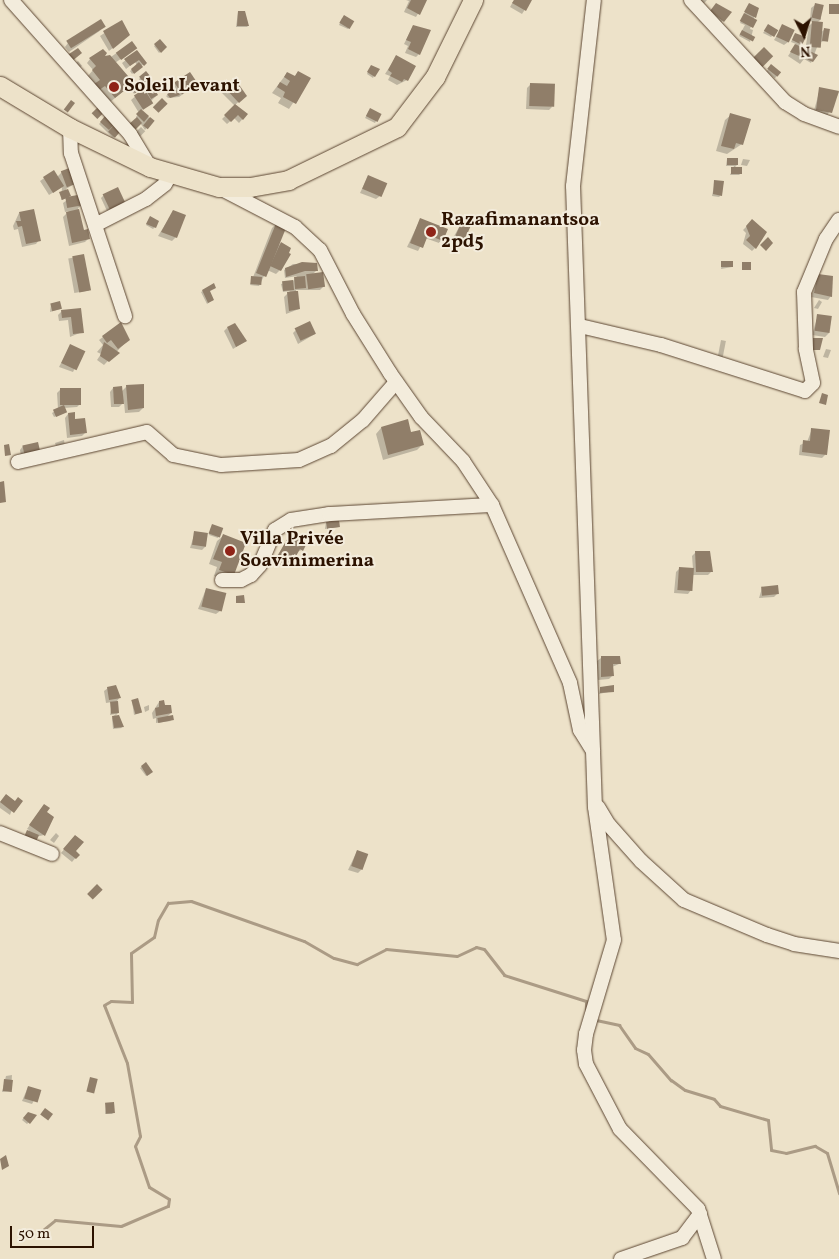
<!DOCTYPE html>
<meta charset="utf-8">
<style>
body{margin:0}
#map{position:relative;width:839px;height:1259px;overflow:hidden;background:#ede2c9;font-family:Vollkorn,serif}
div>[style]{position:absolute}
.shadow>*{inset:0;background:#0003;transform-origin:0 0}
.stream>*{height:3px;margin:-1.5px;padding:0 1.5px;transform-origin:1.5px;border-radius:1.5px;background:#ab9b85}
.building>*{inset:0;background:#907e69;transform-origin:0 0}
.roads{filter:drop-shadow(0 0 1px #5c4632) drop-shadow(0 0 1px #5c4632)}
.minor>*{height:14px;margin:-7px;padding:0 7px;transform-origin:7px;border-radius:7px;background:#f3ecdc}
.major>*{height:19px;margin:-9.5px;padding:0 9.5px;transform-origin:9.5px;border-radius:9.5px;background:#ede2c9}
.dots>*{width:14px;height:14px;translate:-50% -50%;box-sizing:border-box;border:2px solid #f3ecdc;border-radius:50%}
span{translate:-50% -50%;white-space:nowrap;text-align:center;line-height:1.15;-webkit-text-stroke:4px #f3ecdc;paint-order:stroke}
.poi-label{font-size:19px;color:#2c1200;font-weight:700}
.left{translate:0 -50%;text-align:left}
.north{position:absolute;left:779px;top:10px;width:50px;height:50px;-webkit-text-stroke:4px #f3ecdc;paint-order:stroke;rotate:175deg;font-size:14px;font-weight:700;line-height:20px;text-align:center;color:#2c1200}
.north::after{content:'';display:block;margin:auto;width:18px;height:22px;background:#2c1200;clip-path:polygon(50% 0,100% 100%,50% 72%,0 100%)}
.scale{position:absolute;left:10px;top:1226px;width:84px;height:22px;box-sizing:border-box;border:2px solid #2c1200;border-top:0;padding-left:6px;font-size:15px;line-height:18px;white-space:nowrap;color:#2c1200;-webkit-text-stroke:4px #f3ecdc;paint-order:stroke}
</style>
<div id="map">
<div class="shadow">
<div style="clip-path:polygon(406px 0,426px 0,416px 17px,404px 12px,409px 1px)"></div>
<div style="clip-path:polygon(514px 0,531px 0,522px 14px,510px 7px)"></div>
<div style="clip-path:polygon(691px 0,707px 0,699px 9px)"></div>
<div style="clip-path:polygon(815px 5px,821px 19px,817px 23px,820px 33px,824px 30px,827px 41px,819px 42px,811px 63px,804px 59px,800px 64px,788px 56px,796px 44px,791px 42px,794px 35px,801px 44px,798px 47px,805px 51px,809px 26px,813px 22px,810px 21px,811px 8px)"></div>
<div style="clip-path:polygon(748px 6px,757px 9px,750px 29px,753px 30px,750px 42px,739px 36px,745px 25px,740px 23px)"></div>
<div style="clip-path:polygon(713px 8px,730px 12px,719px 25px,707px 15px)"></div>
<div style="clip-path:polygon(238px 12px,248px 26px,247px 27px,236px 27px)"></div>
<div style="clip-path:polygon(342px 18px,349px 28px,348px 29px,339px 25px)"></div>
<div style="clip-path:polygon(121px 22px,125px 38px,109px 51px,100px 36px)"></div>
<div style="clip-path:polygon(413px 26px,419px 54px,416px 57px,405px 53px,408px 46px,404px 44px)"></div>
<div style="clip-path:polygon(783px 26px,788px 42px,784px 45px,774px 40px)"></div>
<div style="clip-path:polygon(767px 27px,772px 36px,771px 37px,763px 33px)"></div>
<div style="clip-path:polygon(101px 30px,69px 52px,65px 47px,68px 43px)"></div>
<div style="clip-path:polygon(160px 41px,166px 47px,159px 53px,154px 46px)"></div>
<div style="clip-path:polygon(132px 42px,136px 48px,115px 63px,126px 89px,109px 103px,87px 77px,93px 70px,87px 63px,90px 59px,101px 61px,94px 69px)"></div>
<div style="clip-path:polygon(137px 51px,145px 63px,132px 74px,130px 71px,137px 65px,135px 62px,126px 69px,122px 63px)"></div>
<div style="clip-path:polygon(396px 57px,407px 80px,397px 85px,388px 80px,390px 76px,385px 74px)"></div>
<div style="clip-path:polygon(78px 61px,82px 66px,76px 70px,73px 66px)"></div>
<div style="left:771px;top:66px;width:11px;height:7px;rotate:41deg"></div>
<div style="clip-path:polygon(370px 68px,374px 76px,373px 78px,367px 74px)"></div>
<div style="clip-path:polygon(298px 72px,309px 79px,289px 109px,278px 103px,281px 98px,272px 93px,287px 73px,294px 77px)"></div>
<div style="clip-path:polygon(146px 73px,149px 77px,134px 94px,131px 89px,141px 82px,139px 79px)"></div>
<div style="clip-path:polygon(235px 81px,245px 96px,235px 105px,247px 114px,239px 123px,234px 118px,227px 124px,222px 119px,235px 106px,222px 93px)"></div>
<div style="clip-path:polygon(175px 83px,193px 87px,179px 97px,168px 98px,166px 96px,174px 90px,172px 87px)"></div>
<div style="clip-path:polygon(531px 84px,552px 107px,549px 110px,526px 109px,527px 88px)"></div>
<div style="clip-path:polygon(145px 88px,156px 96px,141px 111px,153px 121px,145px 130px,136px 117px,139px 113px,131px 100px)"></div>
<div style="clip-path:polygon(820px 89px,839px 92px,827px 116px,813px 114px)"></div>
<div style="clip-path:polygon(369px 111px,380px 114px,375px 123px,365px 118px)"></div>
<div style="clip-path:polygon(731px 115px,742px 144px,727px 154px,716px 151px,725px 120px)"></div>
<div style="clip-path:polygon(105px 118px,120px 131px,113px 138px,99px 124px)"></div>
<div style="left:141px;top:127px;width:6px;height:8px;rotate:45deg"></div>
<div style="clip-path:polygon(727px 159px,737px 165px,734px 168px,740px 175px,730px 175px,734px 166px,726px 166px)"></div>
<div style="clip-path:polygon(743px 159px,750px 160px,747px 166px,741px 165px)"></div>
<div style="clip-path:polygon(53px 172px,57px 177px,62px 172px,76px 183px,66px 189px,68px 198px,61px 200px,62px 187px,49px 195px,40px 181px)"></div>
<div style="clip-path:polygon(368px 176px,380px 196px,376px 199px,360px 193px)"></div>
<div style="clip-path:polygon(715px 181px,721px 195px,719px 197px,712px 196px)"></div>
<div style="clip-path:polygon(104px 195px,124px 201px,107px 211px,101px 198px)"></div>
<div style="clip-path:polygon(67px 200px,84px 204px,78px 208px,83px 231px,89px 238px,85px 242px,69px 246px,63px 217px,69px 211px,65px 212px,63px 203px)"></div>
<div style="clip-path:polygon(173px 212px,176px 237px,172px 241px,158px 236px)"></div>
<div style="clip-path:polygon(19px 213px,39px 240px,36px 244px,22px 247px,18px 229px,14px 230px,13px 226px)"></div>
<div style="clip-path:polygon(149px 219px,155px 227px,153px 229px,146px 225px)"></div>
<div style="clip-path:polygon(420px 220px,442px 240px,439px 243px,425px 238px,418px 251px,407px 247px)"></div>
<div style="clip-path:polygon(752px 221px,755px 248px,752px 251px,743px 244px,746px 233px,743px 230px)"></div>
<div style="clip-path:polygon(278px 222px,275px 249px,281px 243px,280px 270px,276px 274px,267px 270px,259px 286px,250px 285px,272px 228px)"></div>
<div style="clip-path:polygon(462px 222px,464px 238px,460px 241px,453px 238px)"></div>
<div style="left:83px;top:256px;width:35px;height:15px;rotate:80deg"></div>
<div style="clip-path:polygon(722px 263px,732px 267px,721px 269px)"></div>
<div style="clip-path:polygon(293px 264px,316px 264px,316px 271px,312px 275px,324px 286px,320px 290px,296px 290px,299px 309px,286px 314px,284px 297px,290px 291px,283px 292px,281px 284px,293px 281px,297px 276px,285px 278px,284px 270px)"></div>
<div style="clip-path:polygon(818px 275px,831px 296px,828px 300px,811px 297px)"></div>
<div style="clip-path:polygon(213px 285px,208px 291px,213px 300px,207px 304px,201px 292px)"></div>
<div style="clip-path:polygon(819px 300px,822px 302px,818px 309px,814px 308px)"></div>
<div style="clip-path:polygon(51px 304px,60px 309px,50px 312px)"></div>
<div style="clip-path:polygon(80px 309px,82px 332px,70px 337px,68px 320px,59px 321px,58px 315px,62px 311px)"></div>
<div style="clip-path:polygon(818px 315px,829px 333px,825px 337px,812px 335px)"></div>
<div style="clip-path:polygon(120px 324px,125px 343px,104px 365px,97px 360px,101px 354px,97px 352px,103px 345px,99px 340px)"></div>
<div style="clip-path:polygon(227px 328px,246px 341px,233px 349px,224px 331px)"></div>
<div style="clip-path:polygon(296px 330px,315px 334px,298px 344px,293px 333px)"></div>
<div style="left:721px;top:340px;width:5px;height:18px;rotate:11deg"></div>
<div style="clip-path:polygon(70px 346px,84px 351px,73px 372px,59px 367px)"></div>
<div style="clip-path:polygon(826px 349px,831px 350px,828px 358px,823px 357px)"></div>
<div style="clip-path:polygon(127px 386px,143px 408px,139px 412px,125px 413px,124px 402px,119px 407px,111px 407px,110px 392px,113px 388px,121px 392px)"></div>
<div style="clip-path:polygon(61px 389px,80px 404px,77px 407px,64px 408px,64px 413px,54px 417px,52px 413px,58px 409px,57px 393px)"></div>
<div style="clip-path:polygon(68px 414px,74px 414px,74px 421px,85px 433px,82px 436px,67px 438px,65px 418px)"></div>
<div style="clip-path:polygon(407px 421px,411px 434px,423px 444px,417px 450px,383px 460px,376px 434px,381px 428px)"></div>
<div style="clip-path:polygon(812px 429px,826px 454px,822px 458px,799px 455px,800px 445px,807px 442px)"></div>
<div style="clip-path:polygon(64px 440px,65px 446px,57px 449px,55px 443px)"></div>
<div style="clip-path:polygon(23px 446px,35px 454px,21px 457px,20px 450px)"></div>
<div style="clip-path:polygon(326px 522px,339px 527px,325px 529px)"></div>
<div style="clip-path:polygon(211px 527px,221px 529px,218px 538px,209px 535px)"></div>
<div style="clip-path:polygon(195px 532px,206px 546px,202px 550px,190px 548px)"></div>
<div style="clip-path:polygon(290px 535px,302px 550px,296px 552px,286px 568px,274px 561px)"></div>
<div style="clip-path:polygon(223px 536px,244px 544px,227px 580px,214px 576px,217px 567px,209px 564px,217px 541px)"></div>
<div style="clip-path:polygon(696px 552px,712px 571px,708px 575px,693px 575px,691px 590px,688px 594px,674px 593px,676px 572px,680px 568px,693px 569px,692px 556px)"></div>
<div style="clip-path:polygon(762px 588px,778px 593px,774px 597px,759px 598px)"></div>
<div style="clip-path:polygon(206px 589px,220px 611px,216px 614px,198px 609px)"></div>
<div style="clip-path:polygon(601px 658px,619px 664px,612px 667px,612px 676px,609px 679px,598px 680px,597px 661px)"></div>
<div style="clip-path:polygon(108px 688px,120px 697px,117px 701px,118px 713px,114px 717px,122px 728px,113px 729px,112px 718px,116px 714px,110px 715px,112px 702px,106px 703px,104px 691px)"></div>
<div style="clip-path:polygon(600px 688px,613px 691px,599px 694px)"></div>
<div style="clip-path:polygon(132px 701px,141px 711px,140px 713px,134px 715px)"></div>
<div style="clip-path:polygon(159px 702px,171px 713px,167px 717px,171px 721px,156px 723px,156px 718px,153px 719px,152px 713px)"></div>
<div style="clip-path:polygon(149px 705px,149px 710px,145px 712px,144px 707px)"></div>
<div style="clip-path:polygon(146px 764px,150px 774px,146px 776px,140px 768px)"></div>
<div style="clip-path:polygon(6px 795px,15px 802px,10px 815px,0 808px,0 802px)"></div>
<div style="clip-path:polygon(41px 809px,45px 812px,44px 835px,23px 840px,29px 830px,27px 829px)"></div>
<div style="clip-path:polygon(56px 833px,59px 836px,54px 843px,50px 840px)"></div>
<div style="clip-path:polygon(72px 840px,74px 851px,78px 855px,72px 862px,61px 853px)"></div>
<div style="clip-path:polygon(357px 851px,361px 870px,358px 873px,348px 870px)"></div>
<div style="clip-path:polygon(12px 1075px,11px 1091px,2px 1092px,6px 1076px)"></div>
<div style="clip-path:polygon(28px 1087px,39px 1091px,32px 1104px,22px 1101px)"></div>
<div style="clip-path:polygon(106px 1104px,114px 1112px,112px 1114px,105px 1114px)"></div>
<div style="clip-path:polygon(28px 1113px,35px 1116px,27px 1124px,22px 1120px)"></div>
</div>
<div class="stream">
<div style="left:596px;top:1020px;width:24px;rotate:12deg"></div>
<div style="left:619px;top:1025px;width:28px;rotate:55deg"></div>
<div style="left:635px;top:1048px;width:14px;rotate:25deg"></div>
<div style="left:648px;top:1054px;width:35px;rotate:49deg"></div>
<div style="left:671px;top:1080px;width:17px;rotate:36deg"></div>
<div style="left:685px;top:1090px;width:30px;rotate:17deg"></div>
<div style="left:714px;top:1099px;width:9px;rotate:49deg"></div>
<div style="left:720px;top:1106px;width:50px;rotate:16.3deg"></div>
<div style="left:768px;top:1120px;width:30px;rotate:84deg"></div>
<div style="left:771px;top:1150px;width:15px;rotate:11deg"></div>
<div style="left:786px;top:1153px;width:30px;rotate:-14deg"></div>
<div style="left:815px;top:1146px;width:14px;rotate:30deg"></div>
<div style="left:827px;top:1153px;width:42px;rotate:73.3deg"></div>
<div style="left:38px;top:1234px;width:22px;rotate:-39deg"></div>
<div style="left:55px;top:1220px;width:66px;rotate:5.2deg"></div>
<div style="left:121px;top:1226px;width:51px;rotate:-23.1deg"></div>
<div style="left:168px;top:1206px;width:7px;rotate:-82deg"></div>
<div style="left:169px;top:1199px;width:23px;rotate:-149deg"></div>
<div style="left:149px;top:1187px;width:43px;rotate:-108.9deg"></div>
<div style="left:135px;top:1146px;width:11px;rotate:-63deg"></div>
<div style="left:140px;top:1136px;width:74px;rotate:-100.1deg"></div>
<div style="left:127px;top:1063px;width:62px;rotate:-111.6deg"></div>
<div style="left:104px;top:1005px;width:8px;rotate:-30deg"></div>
<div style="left:111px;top:1001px;width:21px;rotate:3deg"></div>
<div style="left:132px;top:1002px;width:49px;rotate:-91.2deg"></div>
<div style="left:131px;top:953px;width:28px;rotate:-35deg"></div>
<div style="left:154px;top:937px;width:17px;rotate:-77deg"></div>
<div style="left:158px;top:920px;width:20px;rotate:-60deg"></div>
<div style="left:168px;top:903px;width:23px;rotate:-5deg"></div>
<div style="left:191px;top:901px;width:120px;rotate:19.5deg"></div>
<div style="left:304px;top:941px;width:34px;rotate:30deg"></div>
<div style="left:334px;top:958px;width:24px;rotate:15deg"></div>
<div style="left:357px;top:964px;width:33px;rotate:-27deg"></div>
<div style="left:386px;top:949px;width:71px;rotate:5.6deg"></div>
<div style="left:457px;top:956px;width:21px;rotate:-25deg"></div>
<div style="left:476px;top:947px;width:8px;rotate:14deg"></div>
<div style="left:484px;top:949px;width:33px;rotate:52deg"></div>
<div style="left:504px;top:975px;width:86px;rotate:17.6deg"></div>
<div style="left:586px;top:1001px;width:13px;rotate:90deg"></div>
</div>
<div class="building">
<div style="clip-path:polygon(411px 0,427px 0,420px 15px,407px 8px)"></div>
<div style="clip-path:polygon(514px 0,532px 0,526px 11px,512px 3px)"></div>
<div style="clip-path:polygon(716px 3px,732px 12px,724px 22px,710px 11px)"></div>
<div style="clip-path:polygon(749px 3px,759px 8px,756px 18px,744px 12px)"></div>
<div style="left:815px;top:3px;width:9px;height:15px;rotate:13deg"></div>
<div style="left:829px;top:4px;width:10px;height:10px"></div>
<div style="clip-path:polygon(238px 11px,245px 11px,249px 26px,237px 26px)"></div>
<div style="left:744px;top:13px;width:15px;height:9px;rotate:28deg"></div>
<div style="left:344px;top:15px;width:12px;height:9px;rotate:31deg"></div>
<div style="left:101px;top:19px;width:9px;height:41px;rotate:58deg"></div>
<div style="clip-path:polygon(122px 20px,130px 35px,113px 49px,103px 31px)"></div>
<div style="left:812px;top:21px;width:11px;height:26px;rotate:5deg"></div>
<div style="left:768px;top:24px;width:12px;height:8px;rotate:31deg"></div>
<div style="left:782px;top:24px;width:14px;height:14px;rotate:25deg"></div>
<div style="clip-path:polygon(413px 25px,431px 30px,420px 55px,408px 49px,411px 42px,406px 40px)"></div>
<div style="left:824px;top:28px;width:6px;height:13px;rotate:9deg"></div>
<div style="left:742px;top:30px;width:15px;height:5px;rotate:28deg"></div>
<div style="clip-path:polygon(795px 33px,806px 37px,802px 45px,792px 40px)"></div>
<div style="clip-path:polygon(160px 39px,167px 47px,161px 53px,154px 44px)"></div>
<div style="left:132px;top:41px;width:9px;height:20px;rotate:54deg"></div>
<div style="clip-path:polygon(795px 44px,818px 55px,813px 62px,790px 52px)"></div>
<div style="left:764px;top:47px;width:13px;height:16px;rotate:45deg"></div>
<div style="clip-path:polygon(78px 48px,82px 53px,71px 62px,66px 56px)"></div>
<div style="clip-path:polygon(103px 49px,107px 53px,105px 56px,110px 55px,134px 83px,115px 98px,105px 86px,99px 90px,94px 84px,100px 80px,92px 70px,96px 66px,89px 58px)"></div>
<div style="clip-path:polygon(137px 50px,147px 63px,144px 66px,139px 60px,130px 66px,124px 59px)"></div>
<div style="clip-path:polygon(396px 55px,416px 66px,408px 81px,404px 79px,402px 82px,390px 76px,392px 73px,388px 70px)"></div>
<div style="clip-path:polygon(139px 62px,143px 67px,134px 74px,131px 69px)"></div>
<div style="left:771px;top:64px;width:13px;height:6px;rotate:39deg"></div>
<div style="clip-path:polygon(371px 65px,380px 69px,375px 77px,367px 72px)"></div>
<div style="left:146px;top:71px;width:8px;height:9px;rotate:50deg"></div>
<div style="clip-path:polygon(298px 71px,311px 78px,296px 104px,283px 97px,285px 92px,277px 87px,280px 82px,287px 86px,290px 81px,284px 77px,287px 72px,295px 76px)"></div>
<div style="left:190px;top:72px;width:14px;height:19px;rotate:56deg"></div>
<div style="clip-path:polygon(235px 79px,247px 96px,239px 103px,225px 88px)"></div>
<div style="clip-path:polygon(140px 81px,144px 88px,135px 93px,131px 87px)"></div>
<div style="left:151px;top:83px;width:14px;height:8px;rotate:60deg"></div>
<div style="left:530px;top:83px;width:25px;height:23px;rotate:2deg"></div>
<div style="clip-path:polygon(819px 87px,839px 91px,832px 113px,816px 110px)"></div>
<div style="clip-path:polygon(175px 88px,180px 95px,170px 98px,167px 94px)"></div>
<div style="left:144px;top:89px;width:17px;height:12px;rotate:57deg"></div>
<div style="left:162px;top:98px;width:8px;height:13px;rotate:45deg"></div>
<div style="left:71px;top:100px;width:5px;height:12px;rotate:37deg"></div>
<div style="clip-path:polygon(235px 104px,248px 114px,243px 120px,238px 115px,231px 122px,224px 115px)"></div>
<div style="left:98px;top:107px;width:8px;height:9px;rotate:45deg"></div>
<div style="left:370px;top:108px;width:13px;height:9px;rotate:27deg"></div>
<div style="clip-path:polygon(141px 109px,149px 116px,144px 122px,136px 114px)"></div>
<div style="clip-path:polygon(730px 113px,751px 119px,743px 145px,736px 143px,734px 149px,721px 146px)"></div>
<div style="clip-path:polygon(105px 116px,114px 125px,109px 130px,100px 122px)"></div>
<div style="clip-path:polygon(137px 117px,142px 123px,135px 130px,129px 124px)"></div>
<div style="left:150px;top:117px;width:6px;height:11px;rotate:39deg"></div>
<div style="left:114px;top:125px;width:9px;height:9px;rotate:41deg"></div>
<div style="left:727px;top:158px;width:11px;height:7px"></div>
<div style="left:72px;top:167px;width:17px;height:12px;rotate:69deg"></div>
<div style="left:731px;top:167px;width:11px;height:7px"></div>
<div style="left:54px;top:170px;width:19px;height:13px;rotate:58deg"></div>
<div style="left:368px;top:175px;width:21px;height:15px;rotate:23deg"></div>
<div style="clip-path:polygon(714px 180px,724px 181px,722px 196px,713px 194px)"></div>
<div style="left:118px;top:187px;width:17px;height:17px;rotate:65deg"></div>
<div style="clip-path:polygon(68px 189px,71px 196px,62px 200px,59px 192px)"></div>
<div style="left:83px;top:194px;width:11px;height:18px;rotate:80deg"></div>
<div style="clip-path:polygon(34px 209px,41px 241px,26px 244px,22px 226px,18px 227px,16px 221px,21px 221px,19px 212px)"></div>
<div style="clip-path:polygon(79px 209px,84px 230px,88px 229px,90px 239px,72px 243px,66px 212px)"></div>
<div style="clip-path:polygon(173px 210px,186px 215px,177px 238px,161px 232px)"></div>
<div style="clip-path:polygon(150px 216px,159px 221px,156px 228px,146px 224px)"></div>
<div style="clip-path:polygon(420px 218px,448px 229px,443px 241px,428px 235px,423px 248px,410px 243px)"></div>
<div style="clip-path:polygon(752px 219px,767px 232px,756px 249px,746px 240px,750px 236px,746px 226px)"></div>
<div style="left:277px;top:221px;width:11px;height:56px;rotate:22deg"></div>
<div style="left:462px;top:221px;width:10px;height:16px;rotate:24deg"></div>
<div style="clip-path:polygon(768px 237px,773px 243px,766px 251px,760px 245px)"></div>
<div style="clip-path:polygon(281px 242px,291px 248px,289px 253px,291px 254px,281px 271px,270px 266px)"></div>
<div style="left:84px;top:254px;width:37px;height:12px;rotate:79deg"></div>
<div style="left:733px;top:261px;width:6px;height:12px;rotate:90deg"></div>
<div style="clip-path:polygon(302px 262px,317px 263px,318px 271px,305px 271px,286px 277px,285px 268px)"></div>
<div style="left:742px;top:262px;width:9px;height:8px"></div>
<div style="left:323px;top:272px;width:15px;height:17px;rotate:82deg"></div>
<div style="clip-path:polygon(818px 274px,833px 276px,832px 297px,814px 293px)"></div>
<div style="left:251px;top:276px;width:11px;height:8px;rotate:5deg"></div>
<div style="left:305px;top:276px;width:12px;height:11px;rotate:85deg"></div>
<div style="left:293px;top:280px;width:10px;height:11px;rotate:84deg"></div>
<div style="clip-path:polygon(214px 283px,216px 288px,210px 291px,214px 300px,208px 303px,202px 290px)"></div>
<div style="clip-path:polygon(295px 291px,298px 291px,300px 309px,289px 311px,287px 292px,295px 291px,295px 294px)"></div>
<div style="left:60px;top:301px;width:8px;height:10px;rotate:76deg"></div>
<div style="clip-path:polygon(81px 308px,84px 333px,73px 334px,71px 317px,62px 318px,61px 310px)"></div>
<div style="left:817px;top:314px;width:15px;height:17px;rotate:8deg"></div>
<div style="left:310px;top:321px;width:14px;height:17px;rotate:65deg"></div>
<div style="clip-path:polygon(121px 322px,130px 340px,118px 349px,111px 340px,107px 343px,102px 336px)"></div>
<div style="clip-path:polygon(235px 323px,247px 341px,236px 347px,227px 327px)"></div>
<div style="clip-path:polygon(813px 338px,823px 338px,820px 350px,813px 350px)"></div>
<div style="clip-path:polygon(104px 342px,120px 353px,109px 362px,100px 356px)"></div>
<div style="left:70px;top:344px;width:17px;height:21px;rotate:25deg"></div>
<div style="clip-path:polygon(144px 384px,144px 408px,128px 410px,126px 385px)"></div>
<div style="clip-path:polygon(122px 386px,124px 404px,114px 404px,113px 387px)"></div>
<div style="left:60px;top:388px;width:21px;height:17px"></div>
<div style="clip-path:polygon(822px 393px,828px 395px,826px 405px,819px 403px)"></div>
<div style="left:64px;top:405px;width:8px;height:12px;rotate:67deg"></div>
<div style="clip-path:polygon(75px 412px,75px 419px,85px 418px,87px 433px,70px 435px,68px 413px)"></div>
<div style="clip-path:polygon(408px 419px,411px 432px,420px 430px,424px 445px,388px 455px,381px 427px)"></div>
<div style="clip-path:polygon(811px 428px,830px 430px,827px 455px,802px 452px,803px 440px,810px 441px)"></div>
<div style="left:38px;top:442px;width:9px;height:16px;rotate:77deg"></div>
<div style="clip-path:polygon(9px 444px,11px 455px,5px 456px,4px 445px)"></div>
<div style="clip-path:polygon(4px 481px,6px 502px,0 503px,0 482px)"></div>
<div style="left:339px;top:520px;width:7px;height:13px;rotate:82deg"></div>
<div style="left:212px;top:524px;width:12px;height:10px;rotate:20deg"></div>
<div style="left:194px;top:531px;width:14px;height:14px;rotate:8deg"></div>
<div style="clip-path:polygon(223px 534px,246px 543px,234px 575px,219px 570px,222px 562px,213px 559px)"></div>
<div style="clip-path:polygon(290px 534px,307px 543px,303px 551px,300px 549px,291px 565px,277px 557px)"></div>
<div style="clip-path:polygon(695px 551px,710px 551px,713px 572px,696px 572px)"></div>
<div style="left:679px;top:567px;width:15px;height:23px;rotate:4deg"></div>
<div style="left:778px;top:585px;width:9px;height:17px;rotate:84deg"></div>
<div style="left:206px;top:588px;width:21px;height:19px;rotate:14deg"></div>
<div style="clip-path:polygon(244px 595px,245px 603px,236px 603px,236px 596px)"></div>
<div style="clip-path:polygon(601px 656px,620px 656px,621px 664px,613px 664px,614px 676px,601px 677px)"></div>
<div style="clip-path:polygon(116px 685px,121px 698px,109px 700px,107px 687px)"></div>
<div style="clip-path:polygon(614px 685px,614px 692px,600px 693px,600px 687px)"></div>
<div style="left:138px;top:698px;width:15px;height:7px;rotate:74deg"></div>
<div style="clip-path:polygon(164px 700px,165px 705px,171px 705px,172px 713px,156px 716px,155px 708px,159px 707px,159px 701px)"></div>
<div style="left:118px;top:701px;width:12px;height:8px;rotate:85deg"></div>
<div style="clip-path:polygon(119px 715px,124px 727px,114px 728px,112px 716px)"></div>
<div style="left:173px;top:715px;width:5px;height:16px;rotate:79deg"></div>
<div style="clip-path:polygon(146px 762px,153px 772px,147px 776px,141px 766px)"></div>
<div style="clip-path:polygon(6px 794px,15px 801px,18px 797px,23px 801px,14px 813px,0 802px)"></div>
<div style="clip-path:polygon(44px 804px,50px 808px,47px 812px,54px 817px,45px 836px,29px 825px)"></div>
<div style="left:27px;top:830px;width:13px;height:9px;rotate:23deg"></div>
<div style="clip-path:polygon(75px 835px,84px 842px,76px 851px,80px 855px,76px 859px,63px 849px)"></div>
<div style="left:357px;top:850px;width:12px;height:17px;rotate:20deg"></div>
<div style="left:97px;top:884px;width:8px;height:14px;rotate:45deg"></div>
<div style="left:90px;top:1077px;width:8px;height:15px;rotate:14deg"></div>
<div style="left:4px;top:1079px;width:9px;height:12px;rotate:6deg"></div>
<div style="left:28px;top:1086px;width:14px;height:13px;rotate:17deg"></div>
<div style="left:114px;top:1102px;width:11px;height:9px;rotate:85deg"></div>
<div style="left:45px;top:1108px;width:10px;height:8px;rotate:37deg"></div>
<div style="clip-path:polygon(28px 1112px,37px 1115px,30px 1124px,23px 1118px)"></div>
<div style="clip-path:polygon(6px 1155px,9px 1166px,2px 1170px,0 1159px)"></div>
</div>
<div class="roads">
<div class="minor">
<div style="left:11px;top:0;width:179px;rotate:48.4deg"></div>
<div style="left:130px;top:134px;width:39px;rotate:59deg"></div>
<div style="left:691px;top:0;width:139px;rotate:47.3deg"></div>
<div style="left:785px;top:102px;width:22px;rotate:32deg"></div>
<div style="left:804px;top:114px;width:37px;rotate:20deg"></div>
<div style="left:70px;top:128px;width:25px;rotate:88deg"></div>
<div style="left:71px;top:153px;width:172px;rotate:71.7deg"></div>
<div style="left:220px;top:188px;width:85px;rotate:27.5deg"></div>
<div style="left:295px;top:227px;width:34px;rotate:43deg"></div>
<div style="left:320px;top:250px;width:72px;rotate:62.7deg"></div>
<div style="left:353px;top:314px;width:70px;rotate:57.9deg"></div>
<div style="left:390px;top:373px;width:54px;rotate:54.8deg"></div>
<div style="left:421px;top:417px;width:61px;rotate:46.3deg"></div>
<div style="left:463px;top:461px;width:53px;rotate:56.6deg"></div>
<div style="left:492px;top:505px;width:194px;rotate:66.3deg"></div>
<div style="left:570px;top:683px;width:48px;rotate:78deg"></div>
<div style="left:580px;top:730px;width:25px;rotate:58deg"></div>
<div style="left:593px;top:751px;width:56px;rotate:88deg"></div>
<div style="left:595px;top:807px;width:134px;rotate:81.9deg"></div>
<div style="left:614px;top:940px;width:98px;rotate:106.6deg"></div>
<div style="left:586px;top:1034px;width:16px;rotate:97deg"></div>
<div style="left:584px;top:1050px;width:14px;rotate:82deg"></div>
<div style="left:586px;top:1064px;width:73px;rotate:62.4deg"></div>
<div style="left:620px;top:1129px;width:112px;rotate:45.7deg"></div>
<div style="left:698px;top:1209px;width:52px;rotate:72.3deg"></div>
<div style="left:95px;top:225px;width:57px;rotate:-27deg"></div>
<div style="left:146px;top:199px;width:24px;rotate:-38deg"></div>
<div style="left:165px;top:184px;width:12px;rotate:-59deg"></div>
<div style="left:580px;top:326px;width:83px;rotate:13.2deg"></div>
<div style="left:661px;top:345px;width:151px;rotate:17.7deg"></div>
<div style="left:805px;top:391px;width:11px;rotate:-45deg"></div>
<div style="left:813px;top:383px;width:35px;rotate:-102deg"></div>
<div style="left:806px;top:349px;width:57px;rotate:-92deg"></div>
<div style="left:804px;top:292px;width:57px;rotate:-67.5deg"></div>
<div style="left:826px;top:239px;width:23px;rotate:-56deg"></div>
<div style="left:18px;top:462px;width:132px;rotate:-13.1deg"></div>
<div style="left:147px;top:432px;width:35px;rotate:41deg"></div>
<div style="left:173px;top:455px;width:49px;rotate:11.8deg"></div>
<div style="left:221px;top:465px;width:78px;rotate:-3.7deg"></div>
<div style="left:299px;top:460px;width:35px;rotate:-24deg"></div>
<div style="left:331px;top:446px;width:41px;rotate:-39.1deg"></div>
<div style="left:363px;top:420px;width:50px;rotate:-49deg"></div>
<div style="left:222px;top:580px;width:19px"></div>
<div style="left:241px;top:580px;width:11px;rotate:-27deg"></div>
<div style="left:251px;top:575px;width:13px;rotate:-48deg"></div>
<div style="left:260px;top:565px;width:38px;rotate:-67deg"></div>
<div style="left:275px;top:530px;width:19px;rotate:-32deg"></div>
<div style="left:291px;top:520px;width:38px;rotate:-9deg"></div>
<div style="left:329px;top:514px;width:163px;rotate:-3.2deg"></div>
<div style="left:593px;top:750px;width:564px;rotate:-92.03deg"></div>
<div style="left:573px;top:186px;width:187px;rotate:-83.6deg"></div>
<div style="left:598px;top:807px;width:21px;rotate:59deg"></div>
<div style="left:609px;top:825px;width:48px;rotate:48.4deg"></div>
<div style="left:641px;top:861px;width:58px;rotate:42.2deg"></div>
<div style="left:684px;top:900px;width:90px;rotate:22.9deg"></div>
<div style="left:767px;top:935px;width:28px;rotate:18deg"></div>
<div style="left:794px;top:944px;width:46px;rotate:8.8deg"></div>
<div style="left:0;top:833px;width:56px;rotate:22deg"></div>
<div style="left:621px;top:1259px;width:65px;rotate:-19deg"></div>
<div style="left:682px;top:1238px;width:30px;rotate:-53deg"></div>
</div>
<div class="major">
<div style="left:0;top:86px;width:82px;rotate:31deg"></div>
<div style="left:70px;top:128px;width:89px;rotate:26deg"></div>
<div style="left:150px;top:167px;width:72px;rotate:16.2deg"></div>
<div style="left:219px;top:187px;width:31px"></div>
<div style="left:250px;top:187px;width:39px;rotate:-10deg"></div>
<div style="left:288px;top:180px;width:121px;rotate:-25.9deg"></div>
<div style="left:397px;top:127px;width:63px;rotate:-52.8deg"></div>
<div style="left:435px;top:77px;width:86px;rotate:-63.7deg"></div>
</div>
</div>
<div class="dots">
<div style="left:114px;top:87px;background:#8f2418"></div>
<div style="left:431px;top:232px;background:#8f2418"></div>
<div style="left:230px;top:551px;background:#8f2418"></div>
</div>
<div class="poi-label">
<span class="left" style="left:124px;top:87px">Soleil Levant</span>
<span class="left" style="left:441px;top:232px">Razafimanantsoa<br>2pd5</span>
<span class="left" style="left:240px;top:551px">Villa Privée<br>Soavinimerina</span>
</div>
<div class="north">N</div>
<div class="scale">50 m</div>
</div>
